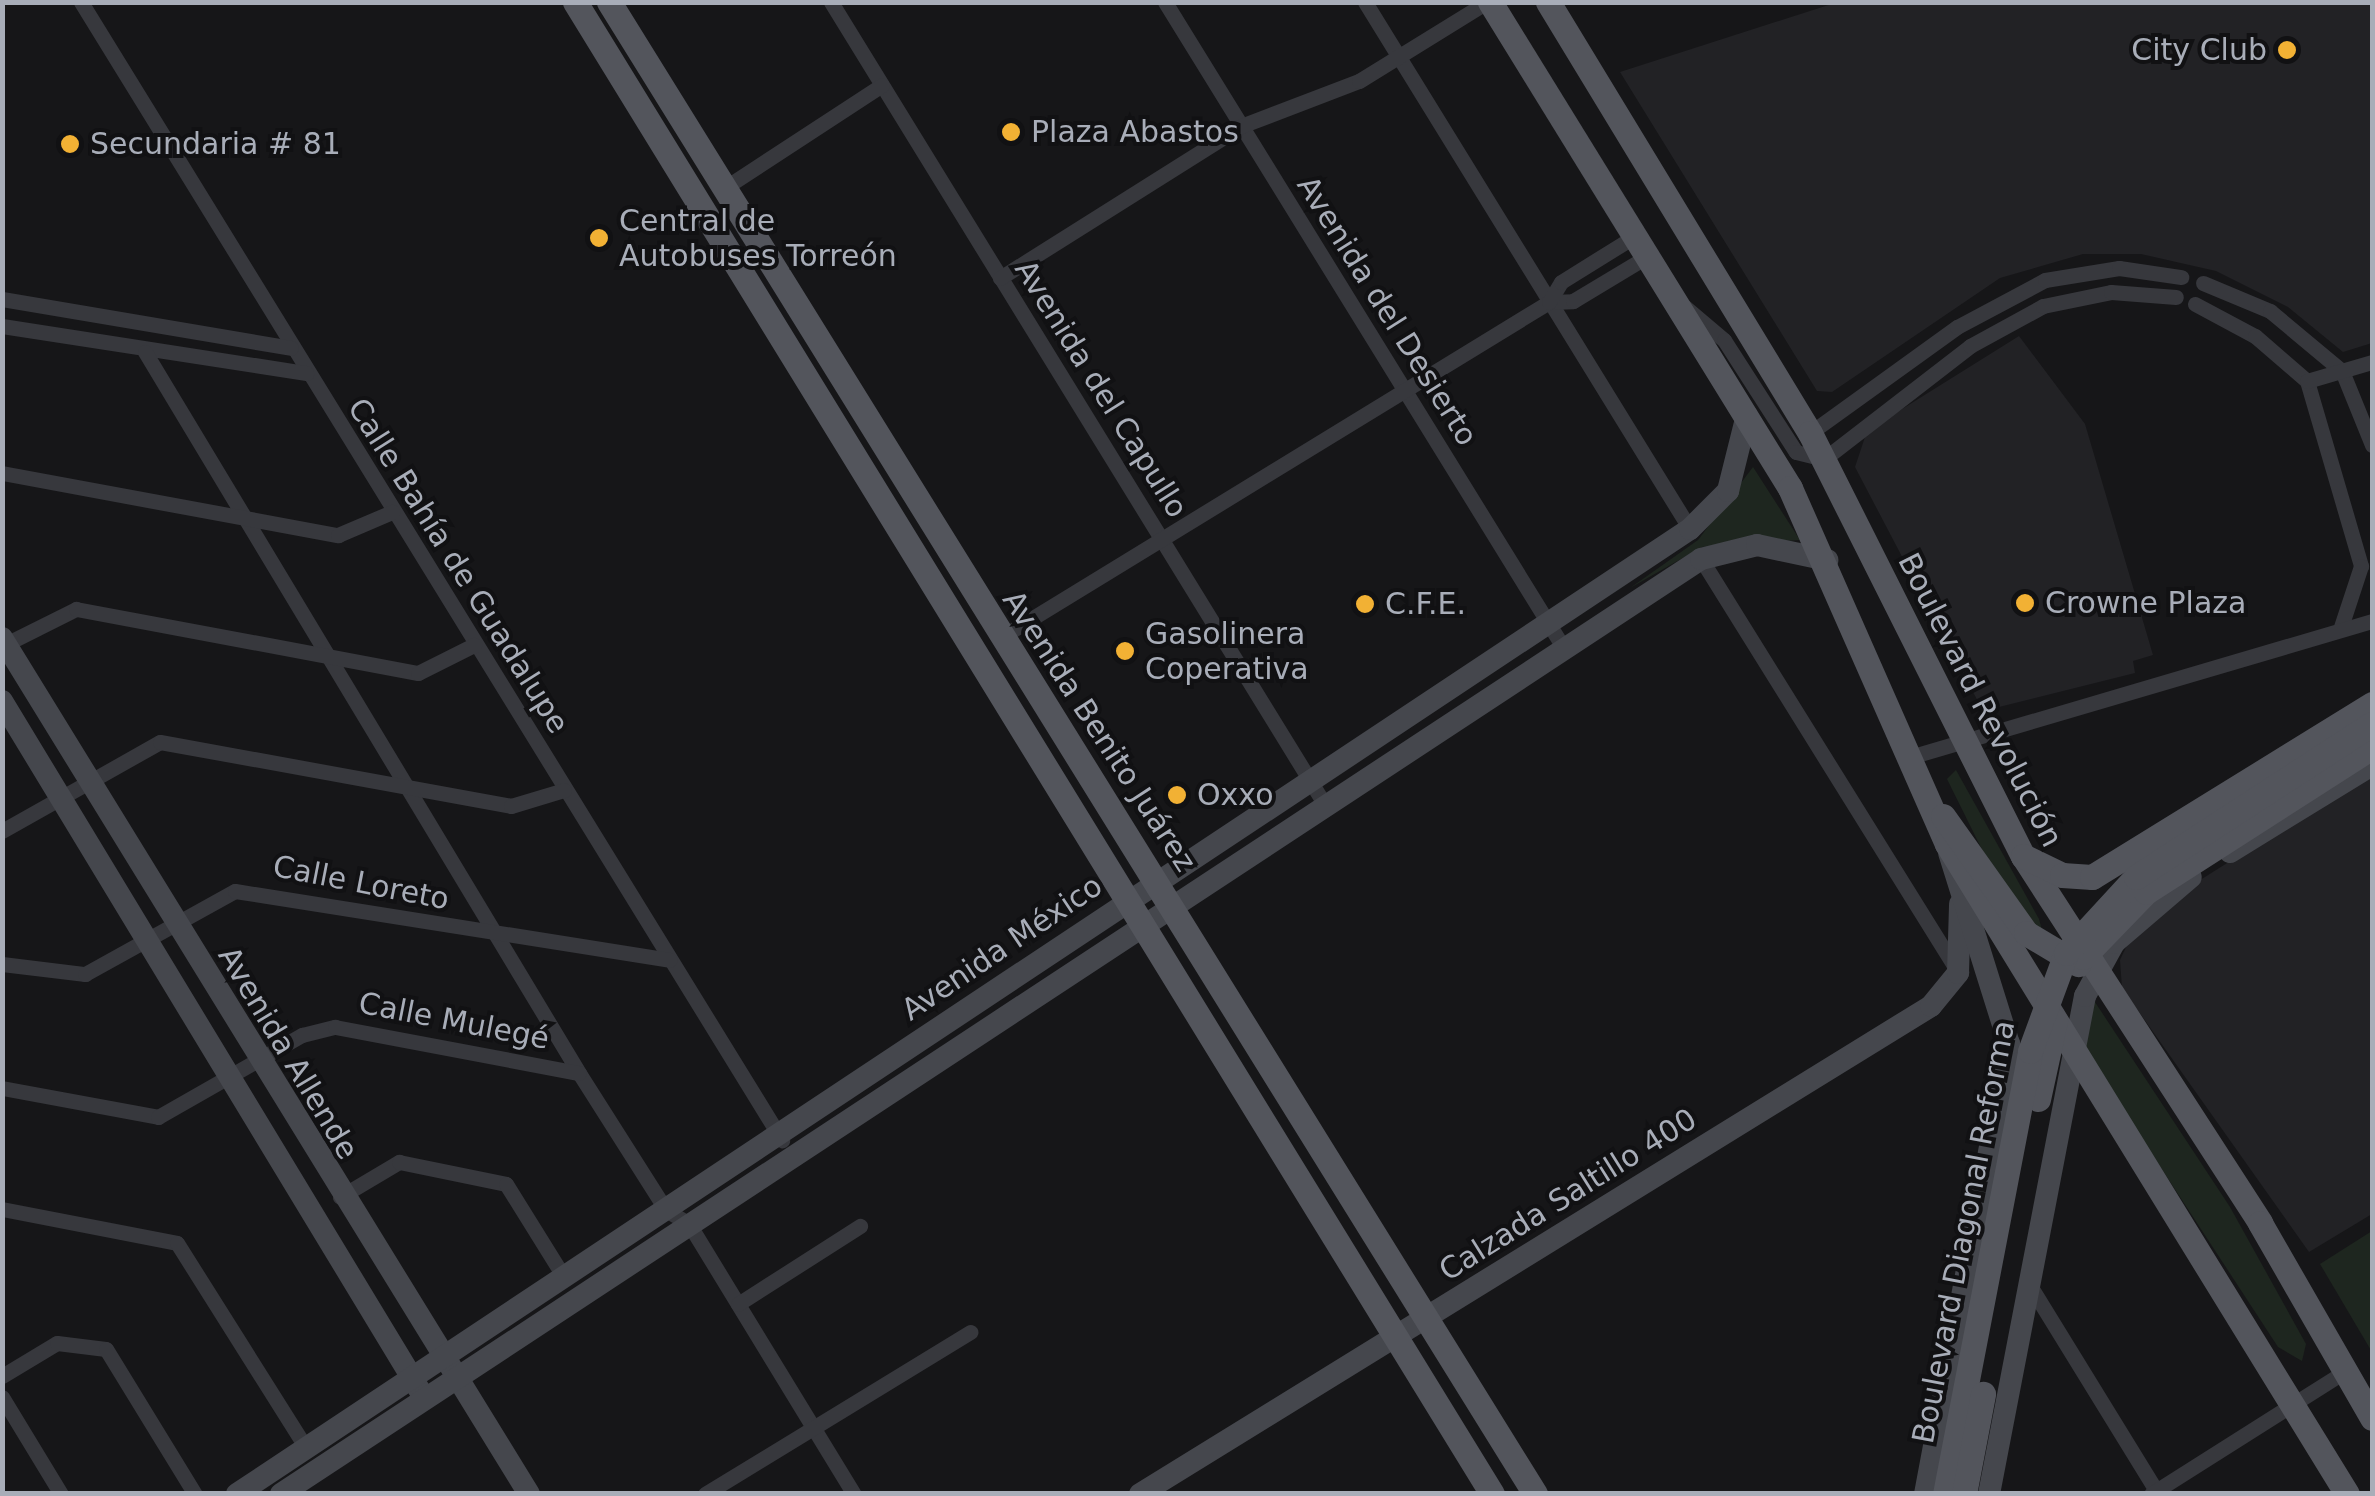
<!DOCTYPE html>
<meta charset="utf-8">
<style>
body{margin:0}
#map{position:relative;width:2375px;height:1496px;overflow:hidden;background:#161618;font-family:"DejaVu Sans",sans-serif}
div>[style]{position:absolute}
.built>*{inset:0;background:#222225}
.green>*{inset:0;background:#1e261f}
.street>*{height:15px;margin:-7.5px;padding:0 7.5px;transform-origin:7.5px;border-radius:7.5px;background:#37383d}
.secondary>*{height:22px;margin:-11px;padding:0 11px;transform-origin:11px;border-radius:11px;background:#45474d}
.primary>*{height:25px;margin:-12.5px;padding:0 12.5px;transform-origin:12.5px;border-radius:12.5px;background:#53555c}
.dots>*{width:28px;height:28px;translate:-50% -50%;box-sizing:border-box;border:5px solid #111113;border-radius:50%}
span{translate:-50% -50%;white-space:nowrap;text-align:center;line-height:1.15;-webkit-text-stroke:8px #111113;paint-order:stroke}
.poi-label{font-size:30px;color:#a8adb8}
.right{translate:-100% -50%;text-align:right}
.left{translate:0 -50%;text-align:left}
.street-label{font-size:30px;color:#a8adb8}
.frame{position:absolute;inset:0;border:5px solid #a8adb8;pointer-events:none}
</style>
<div id="map">
<div class="built">
<div style="clip-path:polygon(1838px 2px,2372px 3px,2372px 343px,2343px 352px,2288px 307px,2216px 271px,2141px 254px,2083px 254px,2000px 278px,1832px 392px,1817px 391px,1620px 72px)"></div>
<div style="clip-path:polygon(2019px 336px,2085px 424px,2153px 655px,2133px 661px,2135px 673px,1983px 711px,1855px 467px,1867px 431px)"></div>
<div style="clip-path:polygon(2372px 772px,2372px 1214px,2309px 1252px,2122px 988px,2120px 960px,2134px 930px,2162px 904px)"></div>
</div>
<div class="green">
<div style="clip-path:polygon(1753px 467px,1800px 540px,1702px 547px,1630px 588px,1698px 540px)"></div>
<div style="clip-path:polygon(1956px 770px,2039px 919px,2042px 930px,2008px 902px,1947px 779px)"></div>
<div style="clip-path:polygon(2091px 996px,2230px 1207px,2306px 1344px,2302px 1361px,2278px 1347px,2084px 1050px)"></div>
<div style="clip-path:polygon(2372px 1231px,2372px 1352px,2320px 1264px)"></div>
</div>
<div class="street">
<div style="left:81px;top:2px;width:1337px;rotate:58.37deg"></div>
<div style="left:831px;top:2px;width:943px;rotate:58.4deg"></div>
<div style="left:1165px;top:2px;width:758px;rotate:58.32deg"></div>
<div style="left:1365px;top:2px;width:619px;rotate:58.34deg"></div>
<div style="left:726px;top:187px;width:186px;rotate:-33.2deg"></div>
<div style="left:1000px;top:278px;width:285px;rotate:-32.2deg"></div>
<div style="left:1241px;top:126px;width:126px;rotate:-20.9deg"></div>
<div style="left:1359px;top:81px;width:150px;rotate:-31.7deg"></div>
<div style="left:2203px;top:283px;width:73px;rotate:22.7deg"></div>
<div style="left:2270px;top:311px;width:94px;rotate:39.8deg"></div>
<div style="left:2342px;top:371px;width:80px;rotate:67.9deg"></div>
<div style="left:2px;top:299px;width:293px;rotate:9.6deg"></div>
<div style="left:1549px;top:302px;width:24px;rotate:-2deg"></div>
<div style="left:1573px;top:301px;width:87px;rotate:-31deg"></div>
<div style="left:2195px;top:304px;width:68px;rotate:28.1deg"></div>
<div style="left:2255px;top:336px;width:69px;rotate:40.9deg"></div>
<div style="left:2307px;top:381px;width:193px;rotate:73.7deg"></div>
<div style="left:2361px;top:566px;width:67px;rotate:108.2deg"></div>
<div style="left:1685px;top:307px;width:51px;rotate:40.2deg"></div>
<div style="left:1724px;top:340px;width:133px;rotate:57.3deg"></div>
<div style="left:1796px;top:452px;width:29px;rotate:14deg"></div>
<div style="left:1824px;top:459px;width:185px;rotate:-37.7deg"></div>
<div style="left:1970px;top:346px;width:83px;rotate:-28.7deg"></div>
<div style="left:2043px;top:306px;width:69px;rotate:-11.6deg"></div>
<div style="left:2111px;top:292px;width:65px;rotate:4.4deg"></div>
<div style="left:2px;top:326px;width:308px;rotate:8.8deg"></div>
<div style="left:145px;top:352px;width:842px;rotate:58.95deg"></div>
<div style="left:579px;top:1073px;width:162px;rotate:57.6deg"></div>
<div style="left:666px;top:1210px;width:27px;rotate:31deg"></div>
<div style="left:689px;top:1224px;width:316px;rotate:58.6deg"></div>
<div style="left:2307px;top:381px;width:68px;rotate:-16.3deg"></div>
<div style="left:1810px;top:433px;width:181px;rotate:-35.8deg"></div>
<div style="left:1957px;top:327px;width:100px;rotate:-28.1deg"></div>
<div style="left:2045px;top:280px;width:75px;rotate:-9.2deg"></div>
<div style="left:2119px;top:268px;width:63px;rotate:8.3deg"></div>
<div style="left:2px;top:473px;width:342px;rotate:10.5deg"></div>
<div style="left:338px;top:535px;width:59px;rotate:-23.1deg"></div>
<div style="left:1701px;top:559px;width:485px;rotate:58.1deg"></div>
<div style="left:1000px;top:638px;width:644px;rotate:-31.47deg"></div>
<div style="left:1549px;top:302px;width:23px;rotate:-59deg"></div>
<div style="left:1561px;top:282px;width:87px;rotate:-31.9deg"></div>
<div style="left:2px;top:646px;width:83px;rotate:-26.6deg"></div>
<div style="left:76px;top:609px;width:348px;rotate:10.6deg"></div>
<div style="left:418px;top:673px;width:63px;rotate:-26.6deg"></div>
<div style="left:1910px;top:757px;width:482px;rotate:-16.4deg"></div>
<div style="left:2px;top:831px;width:181px;rotate:-29.4deg"></div>
<div style="left:160px;top:742px;width:357px;rotate:10.3deg"></div>
<div style="left:511px;top:806px;width:55px;rotate:-16.8deg"></div>
<div style="left:2px;top:964px;width:84px;rotate:6.9deg"></div>
<div style="left:85px;top:974px;width:171px;rotate:-29deg"></div>
<div style="left:235px;top:891px;width:440px;rotate:9deg"></div>
<div style="left:2px;top:1088px;width:159px;rotate:10.5deg"></div>
<div style="left:158px;top:1117px;width:166px;rotate:-29.7deg"></div>
<div style="left:302px;top:1035px;width:34px;rotate:-14deg"></div>
<div style="left:335px;top:1027px;width:248px;rotate:10.7deg"></div>
<div style="left:340px;top:1197px;width:69px;rotate:-30.7deg"></div>
<div style="left:399px;top:1162px;width:109px;rotate:11.6deg"></div>
<div style="left:506px;top:1184px;width:110px;rotate:58.1deg"></div>
<div style="left:2px;top:1209px;width:178px;rotate:11deg"></div>
<div style="left:177px;top:1243px;width:242px;rotate:57.8deg"></div>
<div style="left:2029px;top:1284px;width:246px;rotate:58.4deg"></div>
<div style="left:738px;top:1304px;width:145px;rotate:-32.6deg"></div>
<div style="left:2px;top:1376px;width:64px;rotate:-31deg"></div>
<div style="left:57px;top:1343px;width:49px;rotate:7deg"></div>
<div style="left:106px;top:1349px;width:170px;rotate:58.5deg"></div>
<div style="left:2px;top:1397px;width:114px;rotate:58.7deg"></div>
<div style="left:705px;top:1494px;width:311px;rotate:-31.4deg"></div>
<div style="left:2151px;top:1494px;width:232px;rotate:-32.3deg"></div>
</div>
<div class="secondary">
<div style="left:2px;top:638px;width:1005px;rotate:58.38deg"></div>
<div style="left:2px;top:701px;width:807px;rotate:58.79deg"></div>
<div style="left:2230px;top:852px;width:167px;rotate:-31.5deg"></div>
<div style="left:237px;top:1494px;width:1744px;rotate:-33.59deg"></div>
<div style="left:1690px;top:529px;width:54px;rotate:-45deg"></div>
<div style="left:1728px;top:491px;width:78px;rotate:-76deg"></div>
<div style="left:281px;top:1494px;width:1700px;rotate:-33.36deg"></div>
<div style="left:1701px;top:559px;width:58px;rotate:-14deg"></div>
<div style="left:1757px;top:545px;width:72px;rotate:12.1deg"></div>
<div style="left:1140px;top:1494px;width:929px;rotate:-31.67deg"></div>
<div style="left:1931px;top:1006px;width:43px;rotate:-50.7deg"></div>
<div style="left:1958px;top:973px;width:69px;rotate:-88.3deg"></div>
<div style="left:1925px;top:1494px;width:458px;rotate:-79.4deg"></div>
<div style="left:2009px;top:1044px;width:200px;rotate:-107.4deg"></div>
<div style="left:1989px;top:1494px;width:507px;rotate:-79.09deg"></div>
<div style="left:2085px;top:996px;width:60px;rotate:-61.3deg"></div>
<div style="left:2114px;top:943px;width:101px;rotate:-40.6deg"></div>
</div>
<div class="primary">
<div style="left:575px;top:2px;width:1751px;rotate:58.42deg"></div>
<div style="left:609px;top:2px;width:1756px;rotate:58.17deg"></div>
<div style="left:1490px;top:2px;width:571px;rotate:58.31deg"></div>
<div style="left:1790px;top:488px;width:389px;rotate:66.2deg"></div>
<div style="left:1947px;top:844px;width:763px;rotate:58.39deg"></div>
<div style="left:1548px;top:2px;width:504px;rotate:58.71deg"></div>
<div style="left:1810px;top:433px;width:474px;rotate:63.3deg"></div>
<div style="left:2023px;top:856px;width:437px;rotate:57.1deg"></div>
<div style="left:2260px;top:1223px;width:225px;rotate:60.1deg"></div>
<div style="left:1943px;top:816px;width:143px;rotate:54.6deg"></div>
<div style="left:2026px;top:933px;width:61px;rotate:30.8deg"></div>
<div style="left:2023px;top:856px;width:43px;rotate:26deg"></div>
<div style="left:2062px;top:875px;width:30px;rotate:4deg"></div>
<div style="left:2092px;top:877px;width:329px;rotate:-31.7deg"></div>
<div style="left:2083px;top:957px;width:91px;rotate:-45.9deg"></div>
<div style="left:2146px;top:892px;width:269px;rotate:-32.7deg"></div>
<div style="left:2038px;top:1099px;width:80px;rotate:-77.7deg"></div>
<div style="left:1945px;top:1494px;width:451px;rotate:-79.1deg"></div>
<div style="left:2030px;top:1051px;width:104px;rotate:-69.8deg"></div>
<div style="left:2066px;top:953px;width:103px;rotate:-47.4deg"></div>
<div style="left:2136px;top:877px;width:281px;rotate:-33deg"></div>
<div style="left:1964px;top:1494px;width:102px;rotate:-79.2deg"></div>
</div>
<div class="dots">
<div style="left:2287px;top:50px;background:#f2b134"></div>
<div style="left:1011px;top:132px;background:#f2b134"></div>
<div style="left:70px;top:144px;background:#f2b134"></div>
<div style="left:599px;top:238px;background:#f2b134"></div>
<div style="left:2025px;top:603px;background:#f2b134"></div>
<div style="left:1365px;top:604px;background:#f2b134"></div>
<div style="left:1125px;top:651px;background:#f2b134"></div>
<div style="left:1177px;top:795px;background:#f2b134"></div>
</div>
<div class="poi-label">
<span class="right" style="left:2267px;top:50px">City Club</span>
<span class="left" style="left:1031px;top:132px">Plaza Abastos</span>
<span class="left" style="left:90px;top:144px">Secundaria # 81</span>
<span class="left" style="left:619px;top:238px">Central de<br>Autobuses Torreón</span>
<span class="left" style="left:2045px;top:603px">Crowne Plaza</span>
<span class="left" style="left:1385px;top:604px">C.F.E.</span>
<span class="left" style="left:1145px;top:651px">Gasolinera<br>Coperativa</span>
<span class="left" style="left:1197px;top:795px">Oxxo</span>
</div>
<div class="street-label">
<span style="left:1387px;top:311px;rotate:58deg">Avenida del Desierto</span>
<span style="left:1101px;top:389px;rotate:58deg">Avenida del Capullo</span>
<span style="left:458px;top:566px;rotate:58deg">Calle Bahía de Guadalupe</span>
<span style="left:1980px;top:700px;rotate:63deg">Boulevard Revolución</span>
<span style="left:1099px;top:731px;rotate:57deg">Avenida Benito Juárez</span>
<span style="left:361px;top:883px;rotate:11deg">Calle Loreto</span>
<span style="left:1002px;top:948px;rotate:-34deg">Avenida México</span>
<span style="left:454px;top:1021px;rotate:11deg">Calle Mulegé</span>
<span style="left:288px;top:1053px;rotate:59deg">Avenida Allende</span>
<span style="left:1568px;top:1195px;rotate:-32deg">Calzada Saltillo 400</span>
<span style="left:1964px;top:1232px;rotate:-79deg">Boulevard Diagonal Reforma</span>
</div>
<div class="frame"></div>
</div>
